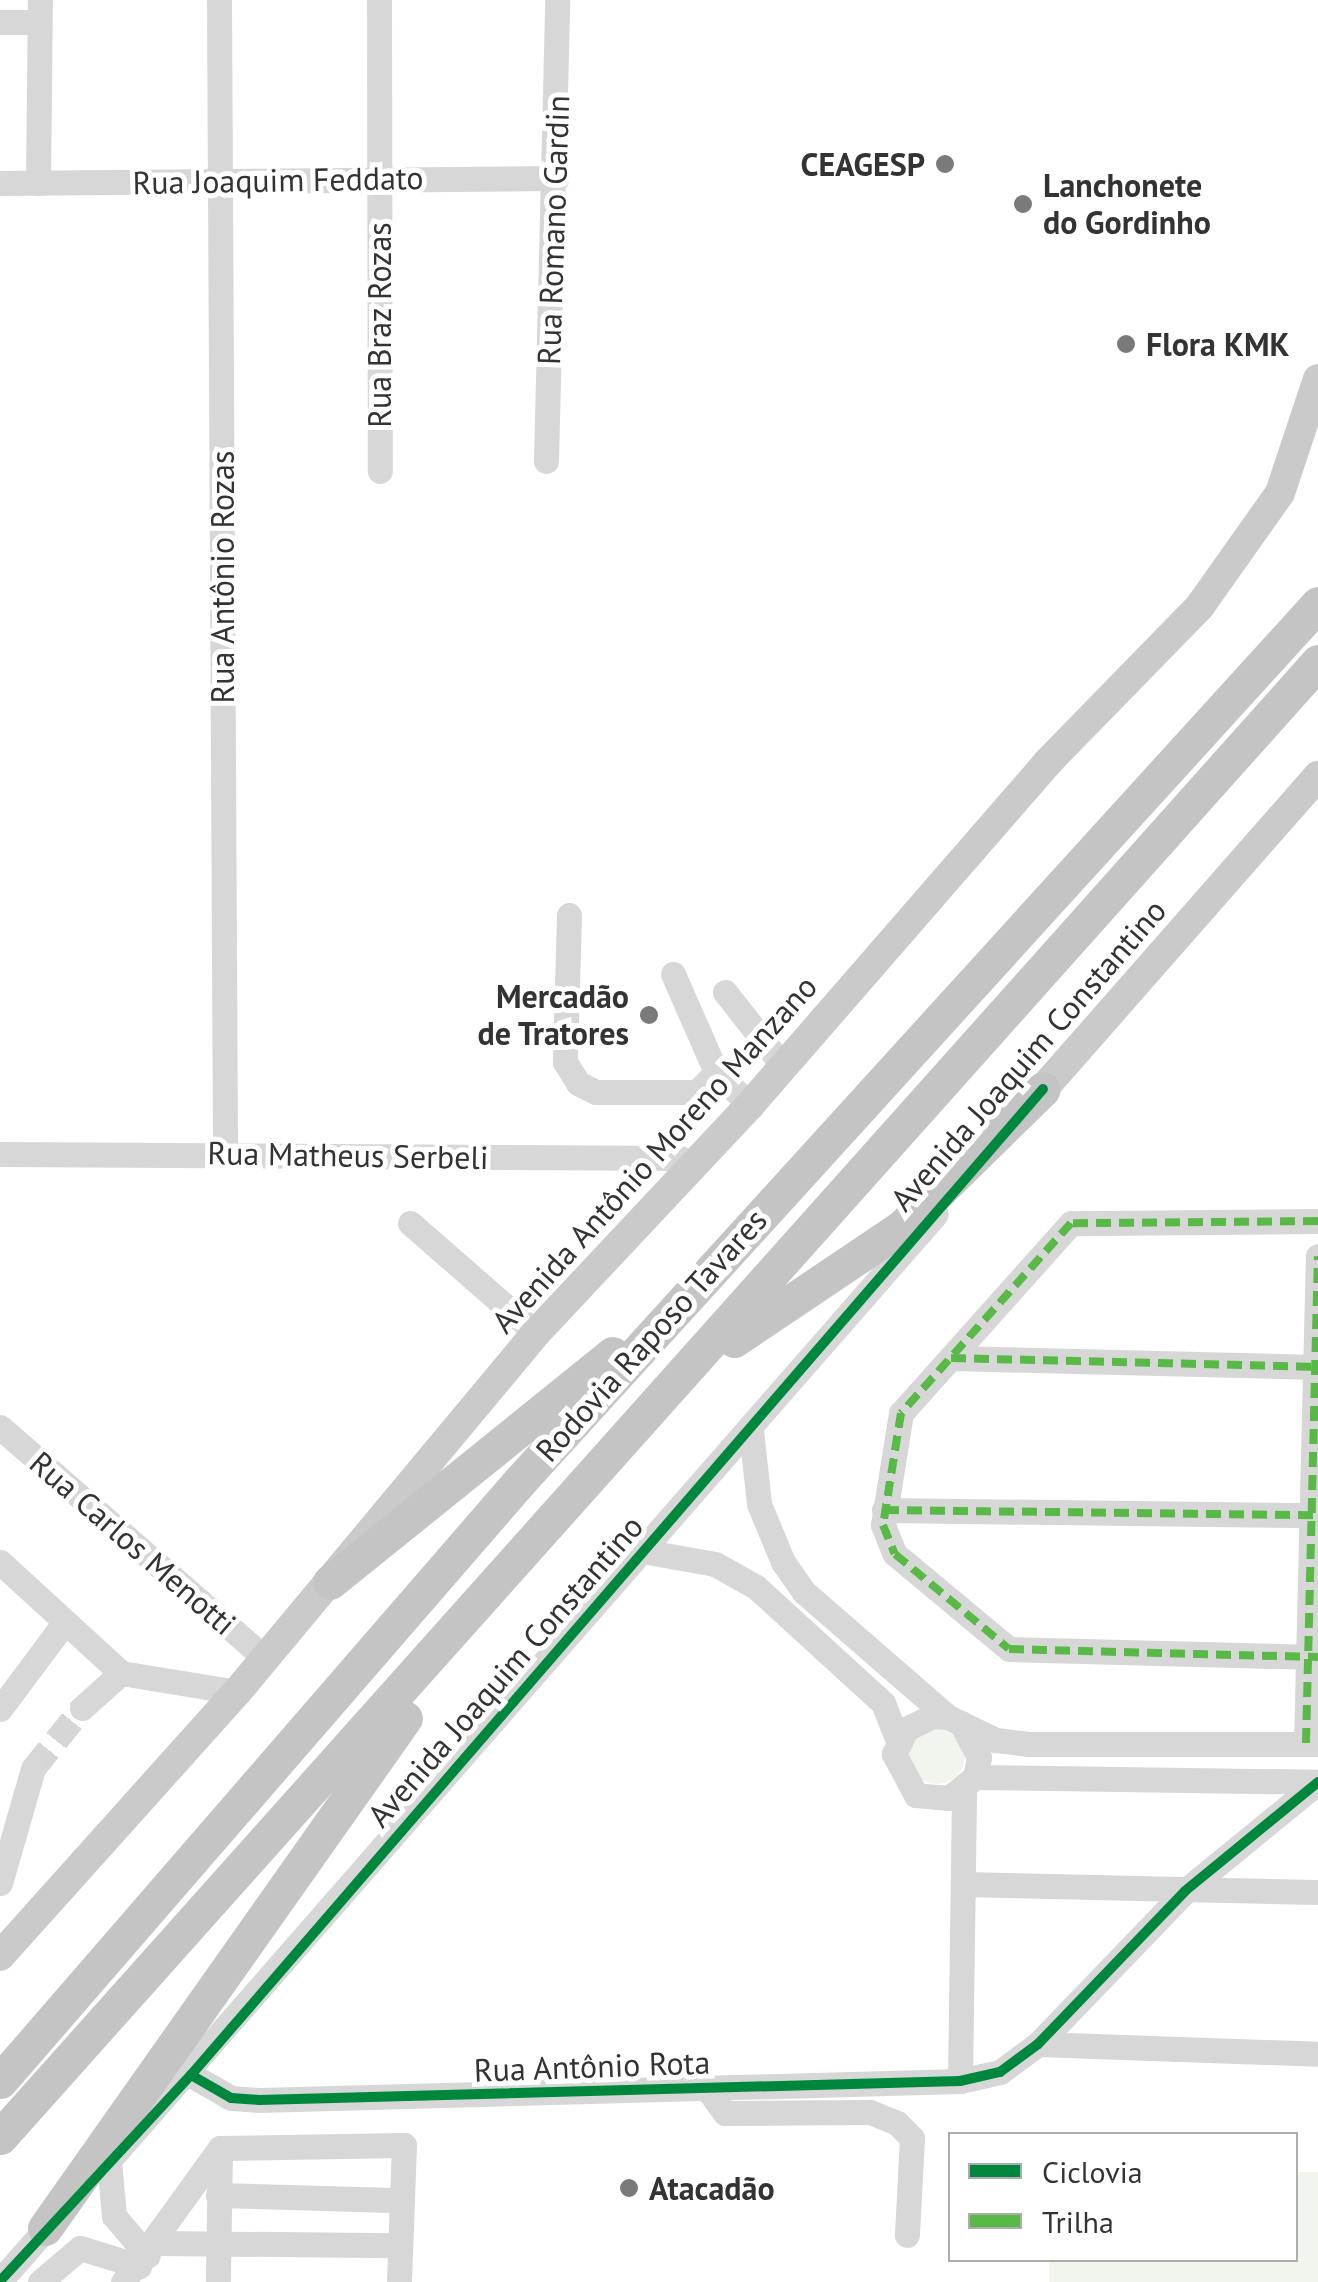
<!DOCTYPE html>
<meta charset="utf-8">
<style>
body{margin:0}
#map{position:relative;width:1318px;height:2282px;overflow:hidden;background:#fff;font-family:"PT Sans",sans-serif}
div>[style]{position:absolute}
.green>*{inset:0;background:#f1f5ed}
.round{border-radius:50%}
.minor-tunnel>*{height:25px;margin-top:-12.5px;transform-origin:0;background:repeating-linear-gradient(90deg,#d6d6d6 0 25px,transparent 0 37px)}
.minor>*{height:25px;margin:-12.5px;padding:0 12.5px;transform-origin:12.5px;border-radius:12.5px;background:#d7d7d7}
.major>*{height:30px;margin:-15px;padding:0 15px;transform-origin:15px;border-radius:15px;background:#cacaca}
.highway>*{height:35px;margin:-17.5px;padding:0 17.5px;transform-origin:17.5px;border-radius:17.5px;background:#c4c4c4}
.quiet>*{height:8px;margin-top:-4px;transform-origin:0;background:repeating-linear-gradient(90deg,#58b947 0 15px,transparent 0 23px)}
.cycleway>*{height:10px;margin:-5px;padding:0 5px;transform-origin:5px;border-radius:5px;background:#00873e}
.dots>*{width:28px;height:28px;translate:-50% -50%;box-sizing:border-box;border:5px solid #fff;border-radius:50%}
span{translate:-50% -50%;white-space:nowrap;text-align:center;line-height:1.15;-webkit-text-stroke:10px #fff;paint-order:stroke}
.poi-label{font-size:32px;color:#333;font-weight:700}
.right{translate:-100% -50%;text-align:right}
.left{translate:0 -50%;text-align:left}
.street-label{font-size:32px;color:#333}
.legend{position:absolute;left:948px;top:2132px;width:350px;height:130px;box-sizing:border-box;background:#fff;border:2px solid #adadad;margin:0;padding:12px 18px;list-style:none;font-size:30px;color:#333}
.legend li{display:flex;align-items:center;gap:20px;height:50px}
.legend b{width:50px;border:2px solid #adadad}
</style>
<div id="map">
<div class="green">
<div class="round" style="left:909px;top:1728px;width:56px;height:56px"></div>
<div style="clip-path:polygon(1296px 2172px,1318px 2172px,1318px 2282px,1049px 2282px,1049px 2260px,1296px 2260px)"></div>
</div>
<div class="minor-tunnel">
<div style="left:33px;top:1769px;width:78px;rotate:-51.2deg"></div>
</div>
<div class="minor">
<div style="left:219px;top:0;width:1153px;rotate:89.7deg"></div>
<div style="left:379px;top:0;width:471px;rotate:89.9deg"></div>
<div style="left:0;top:22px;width:39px"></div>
<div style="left:0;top:183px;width:557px;rotate:-0.51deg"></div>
<div style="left:38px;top:183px;width:183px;rotate:-89.4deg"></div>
<div style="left:546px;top:461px;width:461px;rotate:-88.6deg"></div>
<div style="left:569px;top:915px;width:147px;rotate:91.6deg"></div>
<div style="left:565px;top:1062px;width:25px;rotate:58deg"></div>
<div style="left:578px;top:1083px;width:20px;rotate:27deg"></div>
<div style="left:596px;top:1092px;width:101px"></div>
<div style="left:697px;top:1092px;width:28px;rotate:-46deg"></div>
<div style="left:673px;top:974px;width:107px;rotate:66.3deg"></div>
<div style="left:716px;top:1072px;width:47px;rotate:44.1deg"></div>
<div style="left:725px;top:992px;width:94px;rotate:51.9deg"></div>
<div style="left:0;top:1154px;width:680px;rotate:0.34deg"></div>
<div style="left:680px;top:1158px;width:16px;rotate:30deg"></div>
<div style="left:1318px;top:1221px;width:247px;rotate:179.5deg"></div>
<div style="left:1071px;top:1223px;width:255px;rotate:131.8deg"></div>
<div style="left:901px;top:1413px;width:113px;rotate:99.1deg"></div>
<div style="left:883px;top:1525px;width:31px;rotate:68deg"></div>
<div style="left:895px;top:1554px;width:148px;rotate:39.8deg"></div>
<div style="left:1009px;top:1649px;width:309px;rotate:1.5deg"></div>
<div style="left:410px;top:1223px;width:167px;rotate:41.1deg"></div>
<div style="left:951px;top:1358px;width:367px;rotate:1.4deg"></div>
<div style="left:0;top:1427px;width:352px;rotate:41.1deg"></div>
<div style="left:751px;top:1430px;width:74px;rotate:83.8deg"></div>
<div style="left:759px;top:1504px;width:63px;rotate:67.5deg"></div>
<div style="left:783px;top:1562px;width:37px;rotate:55deg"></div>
<div style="left:804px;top:1592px;width:191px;rotate:41deg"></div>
<div style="left:884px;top:1510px;width:434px;rotate:0.7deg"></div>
<div style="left:642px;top:1551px;width:74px;rotate:10.1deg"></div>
<div style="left:715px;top:1564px;width:47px;rotate:29.3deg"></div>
<div style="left:756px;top:1587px;width:172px;rotate:42.4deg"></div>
<div style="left:883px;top:1703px;width:41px;rotate:68.5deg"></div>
<div style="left:0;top:1562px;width:164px;rotate:42.5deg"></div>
<div style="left:121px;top:1673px;width:118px;rotate:9.3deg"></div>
<div style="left:82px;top:1708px;width:52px;rotate:-41.9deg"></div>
<div style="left:0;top:1709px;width:107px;rotate:-53.3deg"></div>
<div style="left:961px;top:1723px;width:38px;rotate:62deg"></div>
<div style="left:979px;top:1757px;width:20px;rotate:101deg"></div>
<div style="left:975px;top:1777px;width:33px;rotate:141deg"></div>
<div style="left:949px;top:1798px;width:33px;rotate:-175deg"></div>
<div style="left:916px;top:1795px;width:47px;rotate:-118.2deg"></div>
<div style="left:894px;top:1754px;width:28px;rotate:-64deg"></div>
<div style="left:906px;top:1729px;width:30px;rotate:-26deg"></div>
<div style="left:933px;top:1716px;width:15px;rotate:4deg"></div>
<div style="left:948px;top:1717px;width:53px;rotate:25.6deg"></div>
<div style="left:996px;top:1740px;width:32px;rotate:7deg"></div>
<div style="left:1028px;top:1744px;width:290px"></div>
<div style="left:1306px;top:1743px;width:487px;rotate:-88.6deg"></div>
<div style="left:975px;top:1777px;width:343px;rotate:0.8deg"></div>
<div style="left:0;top:1883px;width:119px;rotate:-73.9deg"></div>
<div style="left:963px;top:1884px;width:355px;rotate:1.3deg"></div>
<div style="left:1038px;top:2044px;width:280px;rotate:2deg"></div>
<div style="left:191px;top:2075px;width:46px;rotate:29.9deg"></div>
<div style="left:231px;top:2098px;width:28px;rotate:4deg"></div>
<div style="left:259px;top:2100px;width:701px;rotate:-1.55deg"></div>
<div style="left:960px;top:2081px;width:41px;rotate:-12.7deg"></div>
<div style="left:1000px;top:2072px;width:47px;rotate:-36.4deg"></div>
<div style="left:1038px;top:2044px;width:212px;rotate:-46.1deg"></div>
<div style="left:1185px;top:1891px;width:172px;rotate:-39.3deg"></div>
<div style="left:960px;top:2081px;width:291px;rotate:-89.2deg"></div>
<div style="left:706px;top:2087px;width:32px;rotate:54deg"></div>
<div style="left:725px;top:2113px;width:145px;rotate:-0.4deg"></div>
<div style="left:870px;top:2112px;width:29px;rotate:22deg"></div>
<div style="left:897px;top:2123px;width:21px;rotate:45deg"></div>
<div style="left:912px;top:2138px;width:97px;rotate:93deg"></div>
<div style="left:220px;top:2148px;width:184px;rotate:-0.9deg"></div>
<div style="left:404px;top:2145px;width:137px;rotate:92.1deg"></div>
<div style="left:109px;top:2161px;width:55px;rotate:84.8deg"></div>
<div style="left:114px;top:2216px;width:52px;rotate:49.6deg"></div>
<div style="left:104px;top:2166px;width:1264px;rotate:-48.85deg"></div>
<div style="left:218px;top:2195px;width:184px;rotate:1.6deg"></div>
<div style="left:155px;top:2243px;width:245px;rotate:0.5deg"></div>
<div style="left:0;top:2281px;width:85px;rotate:-48.8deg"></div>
<div style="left:40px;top:2282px;width:52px;rotate:-40.4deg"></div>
<div style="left:80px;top:2248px;width:62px;rotate:17deg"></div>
<div style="left:123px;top:2282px;width:165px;rotate:-54.1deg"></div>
<div style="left:220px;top:2148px;width:134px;rotate:90.9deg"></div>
</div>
<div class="major">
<div style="left:1043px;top:1089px;width:417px;rotate:-48.7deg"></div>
<div style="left:0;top:1956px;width:355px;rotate:-48.1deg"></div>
<div style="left:237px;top:1692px;width:467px;rotate:-50.2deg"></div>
<div style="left:536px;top:1333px;width:313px;rotate:-46.8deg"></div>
<div style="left:750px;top:1105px;width:453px;rotate:-49deg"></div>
<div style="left:1047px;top:763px;width:219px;rotate:-45.7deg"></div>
<div style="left:1200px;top:606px;width:138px;rotate:-54.7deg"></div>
<div style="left:1280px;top:493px;width:120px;rotate:-71.6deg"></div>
</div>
<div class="highway">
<div style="left:734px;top:1340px;width:202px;rotate:-33.9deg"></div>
<div style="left:902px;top:1227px;width:197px;rotate:-44.4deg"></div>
<div style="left:330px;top:1582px;width:363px;rotate:-38.9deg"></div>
<div style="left:0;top:2081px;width:793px;rotate:-49.09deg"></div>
<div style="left:519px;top:1482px;width:1187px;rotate:-47.7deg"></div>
<div style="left:0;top:2137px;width:1978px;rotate:-48.22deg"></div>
<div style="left:45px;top:2228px;width:624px;rotate:-54.78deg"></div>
</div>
<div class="quiet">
<div style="left:1318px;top:1221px;width:247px;rotate:179.5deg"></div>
<div style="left:1071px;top:1223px;width:255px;rotate:131.8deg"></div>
<div style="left:901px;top:1413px;width:113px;rotate:99.1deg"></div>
<div style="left:883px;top:1525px;width:31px;rotate:68deg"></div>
<div style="left:895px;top:1554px;width:148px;rotate:39.8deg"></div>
<div style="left:1009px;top:1649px;width:309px;rotate:1.5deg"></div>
<div style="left:951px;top:1358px;width:367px;rotate:1.4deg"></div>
<div style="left:884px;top:1510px;width:434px;rotate:0.7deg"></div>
<div style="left:1306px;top:1743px;width:487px;rotate:-88.6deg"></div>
</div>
<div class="cycleway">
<div style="left:191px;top:2075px;width:46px;rotate:29.9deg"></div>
<div style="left:231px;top:2098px;width:28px;rotate:4deg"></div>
<div style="left:259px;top:2100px;width:701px;rotate:-1.55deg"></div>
<div style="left:960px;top:2081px;width:41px;rotate:-12.7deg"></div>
<div style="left:1000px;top:2072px;width:47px;rotate:-36.4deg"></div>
<div style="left:1038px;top:2044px;width:212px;rotate:-46.1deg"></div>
<div style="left:1185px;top:1891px;width:172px;rotate:-39.3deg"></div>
<div style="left:0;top:2281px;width:281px;rotate:-47.2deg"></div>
<div style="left:191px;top:2075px;width:1303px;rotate:-49.17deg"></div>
</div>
<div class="dots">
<div style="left:945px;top:164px;background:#7a7a7a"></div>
<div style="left:1023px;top:204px;background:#7a7a7a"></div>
<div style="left:1126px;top:344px;background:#7a7a7a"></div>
<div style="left:649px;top:1015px;background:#7a7a7a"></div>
<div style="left:629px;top:2188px;background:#7a7a7a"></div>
</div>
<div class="poi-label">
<span class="right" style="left:925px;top:164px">CEAGESP</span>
<span class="left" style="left:1043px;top:204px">Lanchonete<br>do Gordinho</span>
<span class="left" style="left:1146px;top:344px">Flora KMK</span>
<span class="right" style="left:629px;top:1015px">Mercadão<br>de Tratores</span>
<span class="left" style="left:649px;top:2188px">Atacadão</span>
</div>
<div class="street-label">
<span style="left:278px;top:180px;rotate:-1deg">Rua Joaquim Feddato</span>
<span style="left:553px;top:230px;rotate:-88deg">Rua Romano Gardin</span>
<span style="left:379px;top:325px;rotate:-90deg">Rua Braz Rozas</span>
<span style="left:222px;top:577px;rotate:-90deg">Rua Antônio Rozas</span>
<span style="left:1028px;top:1055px;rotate:-49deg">Avenida Joaquim Constantino</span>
<span style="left:654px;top:1154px;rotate:-48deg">Avenida Antônio Moreno Manzano</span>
<span style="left:348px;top:1155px;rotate:1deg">Rua Matheus Serbeli</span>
<span style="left:651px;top:1335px;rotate:-48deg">Rodovia Raposo Tavares</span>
<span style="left:133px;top:1543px;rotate:41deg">Rua Carlos Menotti</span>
<span style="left:505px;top:1671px;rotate:-49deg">Avenida Joaquim Constantino</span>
<span style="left:592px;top:2066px;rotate:-2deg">Rua Antônio Rota</span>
</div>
<ul class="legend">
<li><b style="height:12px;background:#00873e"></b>Ciclovia</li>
<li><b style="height:12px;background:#58b947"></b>Trilha</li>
</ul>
</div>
